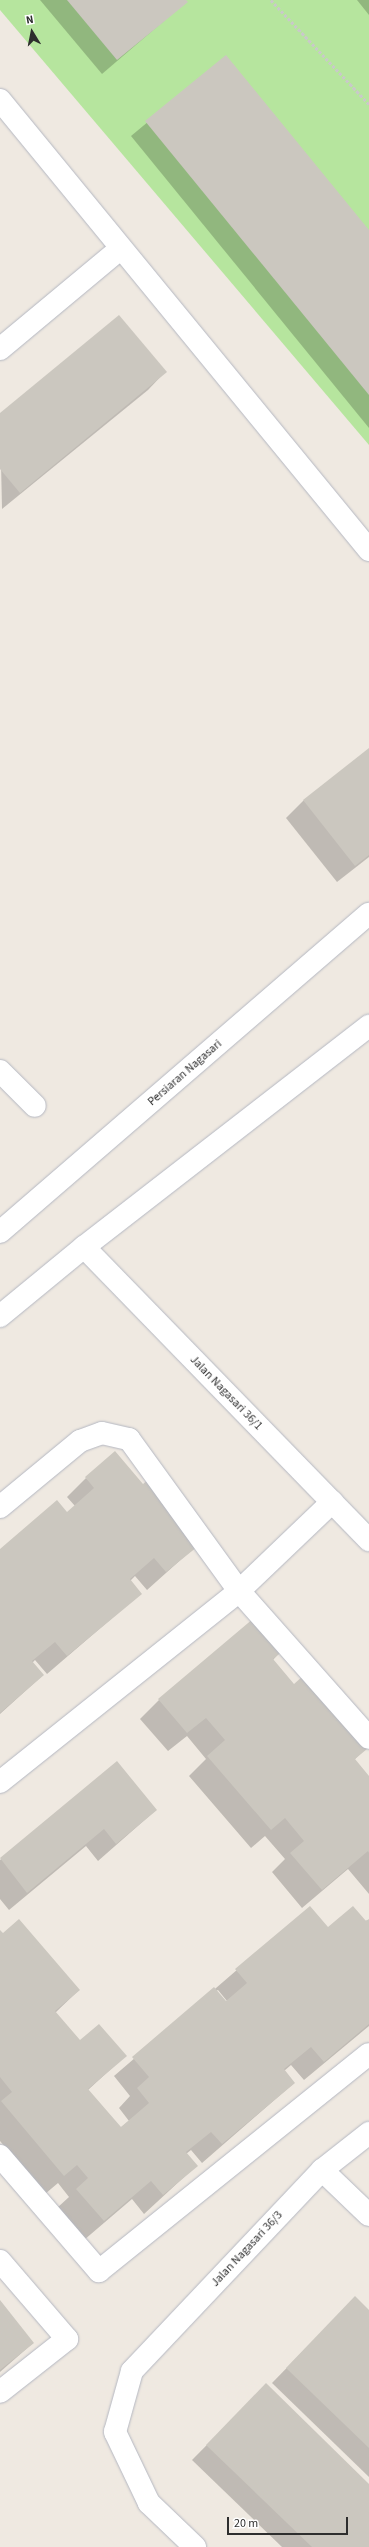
<!DOCTYPE html>
<style>
body{margin:0}
#map{position:relative;width:369px;height:2547px;overflow:hidden;background:#efe9e1;font-family:"Source Sans 3",sans-serif}
div>[style]{position:absolute}
.green>*{inset:0;background:#b6e59e}
.shadow>*{inset:0;background:#0003}
.building>*{inset:0;background:#cbc7bf}
.path>*{height:2.5px;margin-top:-1.25px;transform-origin:0;background:repeating-linear-gradient(90deg,#c9c9c9 0 3px,transparent 0 5px)}
.roads{filter:drop-shadow(0 0 1px #b4b7c1) drop-shadow(0 0 1px #b4b7c1)}
.minor>*{height:22px;margin:-11px;padding:0 11px;transform-origin:11px;border-radius:11px;background:#fff}
span{translate:-50% -50%;white-space:nowrap;text-align:center;line-height:1.15;-webkit-text-stroke:3px #fff;paint-order:stroke}
.street-label{font-size:12px;color:#2e2e2e}
.north{position:absolute;left:12px;top:12px;width:40px;height:40px;-webkit-text-stroke:3px #fff;paint-order:stroke;rotate:350deg;font-size:11px;font-weight:700;line-height:16px;text-align:center;color:#2e2e2e}
.north::after{content:'';display:block;margin:auto;width:14px;height:18px;background:#2e2e2e;clip-path:polygon(50% 0,100% 100%,50% 72%,0 100%)}
.scale{position:absolute;left:227px;top:2517px;width:121px;height:18px;box-sizing:border-box;border:2px solid #2e2e2e;border-top:0;padding-left:5px;font-size:12px;line-height:14px;white-space:nowrap;color:#2e2e2e;-webkit-text-stroke:3px #fff;paint-order:stroke}
</style>
<div id="map">
<div class="green">
<div style="clip-path:polygon(0 0,369px 0,369px 445px,0 10px)"></div>
</div>
<div class="shadow">
<div style="clip-path:polygon(40px 0,185px 0,186px 2px,102px 74px)"></div>
<div style="clip-path:polygon(357px 0,369px 0,369px 15px)"></div>
<div style="clip-path:polygon(226px 57px,369px 232px,369px 428px,131px 136px)"></div>
<div style="clip-path:polygon(165px 372px,148px 390px,2px 509px,0 415px)"></div>
<div style="clip-path:polygon(369px 749px,369px 857px,337px 882px,286px 818px,303px 801px)"></div>
<div style="clip-path:polygon(86px 1478px,195px 1547px,147px 1590px,135px 1576px,130px 1581px,140px 1594px,47px 1674px,35px 1660px,32px 1663px,43px 1675px,0 1714px,0 1550px,67px 1513px,75px 1506px,67px 1497px)"></div>
<div style="clip-path:polygon(281px 1651px,273px 1660px,294px 1685px,365px 1749px,354px 1760px,369px 1777px,369px 1894px,348px 1869px,302px 1908px,272px 1872px,285px 1859px,265px 1836px,251px 1848px,189px 1776px,206px 1759px,187px 1736px,168px 1751px,140px 1719px,159px 1700px)"></div>
<div style="clip-path:polygon(117px 1763px,156px 1810px,98px 1861px,86px 1846px,9px 1910px,0 1899px,0 1860px)"></div>
<div style="clip-path:polygon(evenodd,310px 1907px,328px 1929px,369px 1920px,369px 2026px,304px 2080px,291px 2065px,284px 2071px,294px 2083px,202px 2163px,191px 2150px,186px 2154px,196px 2166px,144px 2214px,132px 2199px,84px 2240px,57px 2208px,69px 2197px,58px 2183px,45px 2194px,0 2141px,0 1932px,79px 1990px,55px 2013px,80px 2041px,125px 2056px,88px 2090px,120px 2128px,129px 2121px,119px 2108px,130px 2096px,114px 2076px,310px 1907px,218px 1990px,227px 2001px,226px 2002px,216px 1991px,218px 1990px)"></div>
<div style="clip-path:polygon(355px 2298px,369px 2311px,369px 2477px,272px 2383px)"></div>
<div style="clip-path:polygon(0 2301px,33px 2343px,0 2372px)"></div>
<div style="clip-path:polygon(266px 2385px,369px 2485px,369px 2547px,282px 2547px,192px 2460px)"></div>
</div>
<div class="building">
<div style="clip-path:polygon(67px 0,186px 0,188px 2px,117px 60px)"></div>
<div style="clip-path:polygon(226px 55px,369px 230px,369px 395px,145px 121px)"></div>
<div style="clip-path:polygon(119px 315px,167px 372px,20px 493px,0 469px,0 413px)"></div>
<div style="clip-path:polygon(369px 748px,369px 855px,355px 866px,303px 800px)"></div>
<div style="clip-path:polygon(115px 1451px,143px 1484px,150px 1478px,197px 1547px,166px 1572px,154px 1558px,130px 1579px,142px 1594px,67px 1656px,55px 1642px,32px 1661px,44px 1675px,0 1713px,0 1549px,57px 1500px,67px 1512px,94px 1488px,85px 1477px)"></div>
<div style="clip-path:polygon(254px 1618px,283px 1651px,273px 1659px,294px 1684px,304px 1675px,367px 1749px,355px 1759px,369px 1776px,369px 1853px,368px 1851px,322px 1890px,290px 1853px,304px 1841px,285px 1818px,271px 1830px,207px 1756px,225px 1740px,206px 1718px,187px 1733px,158px 1699px)"></div>
<div style="clip-path:polygon(117px 1761px,157px 1810px,116px 1844px,104px 1829px,27px 1893px,0 1858px)"></div>
<div style="clip-path:polygon(310px 1906px,328px 1927px,353px 1906px,366px 1921px,369px 1919px,369px 2024px,324px 2062px,311px 2047px,284px 2069px,295px 2083px,222px 2144px,211px 2132px,186px 2152px,198px 2166px,163px 2195px,151px 2181px,104px 2221px,76px 2189px,88px 2178px,77px 2165px,64px 2176px,1px 2101px,12px 2092px,0 2077px,0 1930px,3px 1933px,19px 1919px,80px 1990px,55px 2011px,80px 2040px,99px 2024px,127px 2056px,88px 2089px,121px 2127px,149px 2103px,137px 2088px,149px 2077px,132px 2057px,214px 1987px,226px 2001px,247px 1983px,235px 1969px)"></div>
<div style="clip-path:polygon(355px 2296px,369px 2310px,369px 2448px,286px 2368px)"></div>
<div style="clip-path:polygon(0 2300px,34px 2343px,0 2370px)"></div>
<div style="clip-path:polygon(266px 2383px,369px 2484px,369px 2547px,312px 2547px,206px 2445px)"></div>
</div>
<div class="path">
<div style="left:271px;top:0;width:143px;rotate:46.7deg"></div>
</div>
<div class="roads">
<div class="minor">
<div style="left:0;top:100px;width:582px;rotate:50.65deg"></div>
<div style="left:0;top:349px;width:156px;rotate:-39.8deg"></div>
<div style="left:0;top:1071px;width:49px;rotate:45deg"></div>
<div style="left:0;top:1232px;width:487px;rotate:-40.8deg"></div>
<div style="left:84px;top:1247px;width:409px;rotate:45.8deg"></div>
<div style="left:0;top:1316px;width:109px;rotate:-39.4deg"></div>
<div style="left:84px;top:1247px;width:361px;rotate:-37.8deg"></div>
<div style="left:0;top:1507px;width:104px;rotate:-39.5deg"></div>
<div style="left:80px;top:1441px;width:23px;rotate:-20deg"></div>
<div style="left:102px;top:1433px;width:28px;rotate:13deg"></div>
<div style="left:129px;top:1439px;width:188px;rotate:54.1deg"></div>
<div style="left:239px;top:1591px;width:196px;rotate:48.5deg"></div>
<div style="left:0;top:1782px;width:306px;rotate:-38.6deg"></div>
<div style="left:239px;top:1591px;width:129px;rotate:-43.7deg"></div>
<div style="left:0;top:2156px;width:152px;rotate:49.3deg"></div>
<div style="left:99px;top:2271px;width:346px;rotate:-38.8deg"></div>
<div style="left:322px;top:2170px;width:65px;rotate:43.8deg"></div>
<div style="left:0;top:2261px;width:103px;rotate:49.3deg"></div>
<div style="left:67px;top:2339px;width:85px;rotate:141.7deg"></div>
<div style="left:195px;top:2547px;width:64px;rotate:-136.3deg"></div>
<div style="left:149px;top:2503px;width:79px;rotate:-115.6deg"></div>
<div style="left:115px;top:2432px;width:63px;rotate:-74.4deg"></div>
<div style="left:132px;top:2371px;width:277px;rotate:-46.6deg"></div>
<div style="left:322px;top:2170px;width:60px;rotate:-38.2deg"></div>
</div>
</div>
<div class="street-label">
<span style="left:185px;top:1073px;rotate:-41deg">Persiaran Nagasari</span>
<span style="left:226px;top:1393px;rotate:46deg">Jalan Nagasari 36/1</span>
<span style="left:247px;top:2249px;rotate:-47deg">Jalan Nagasari 36/3</span>
</div>
<div class="north">N</div>
<div class="scale">20 m</div>
</div>
